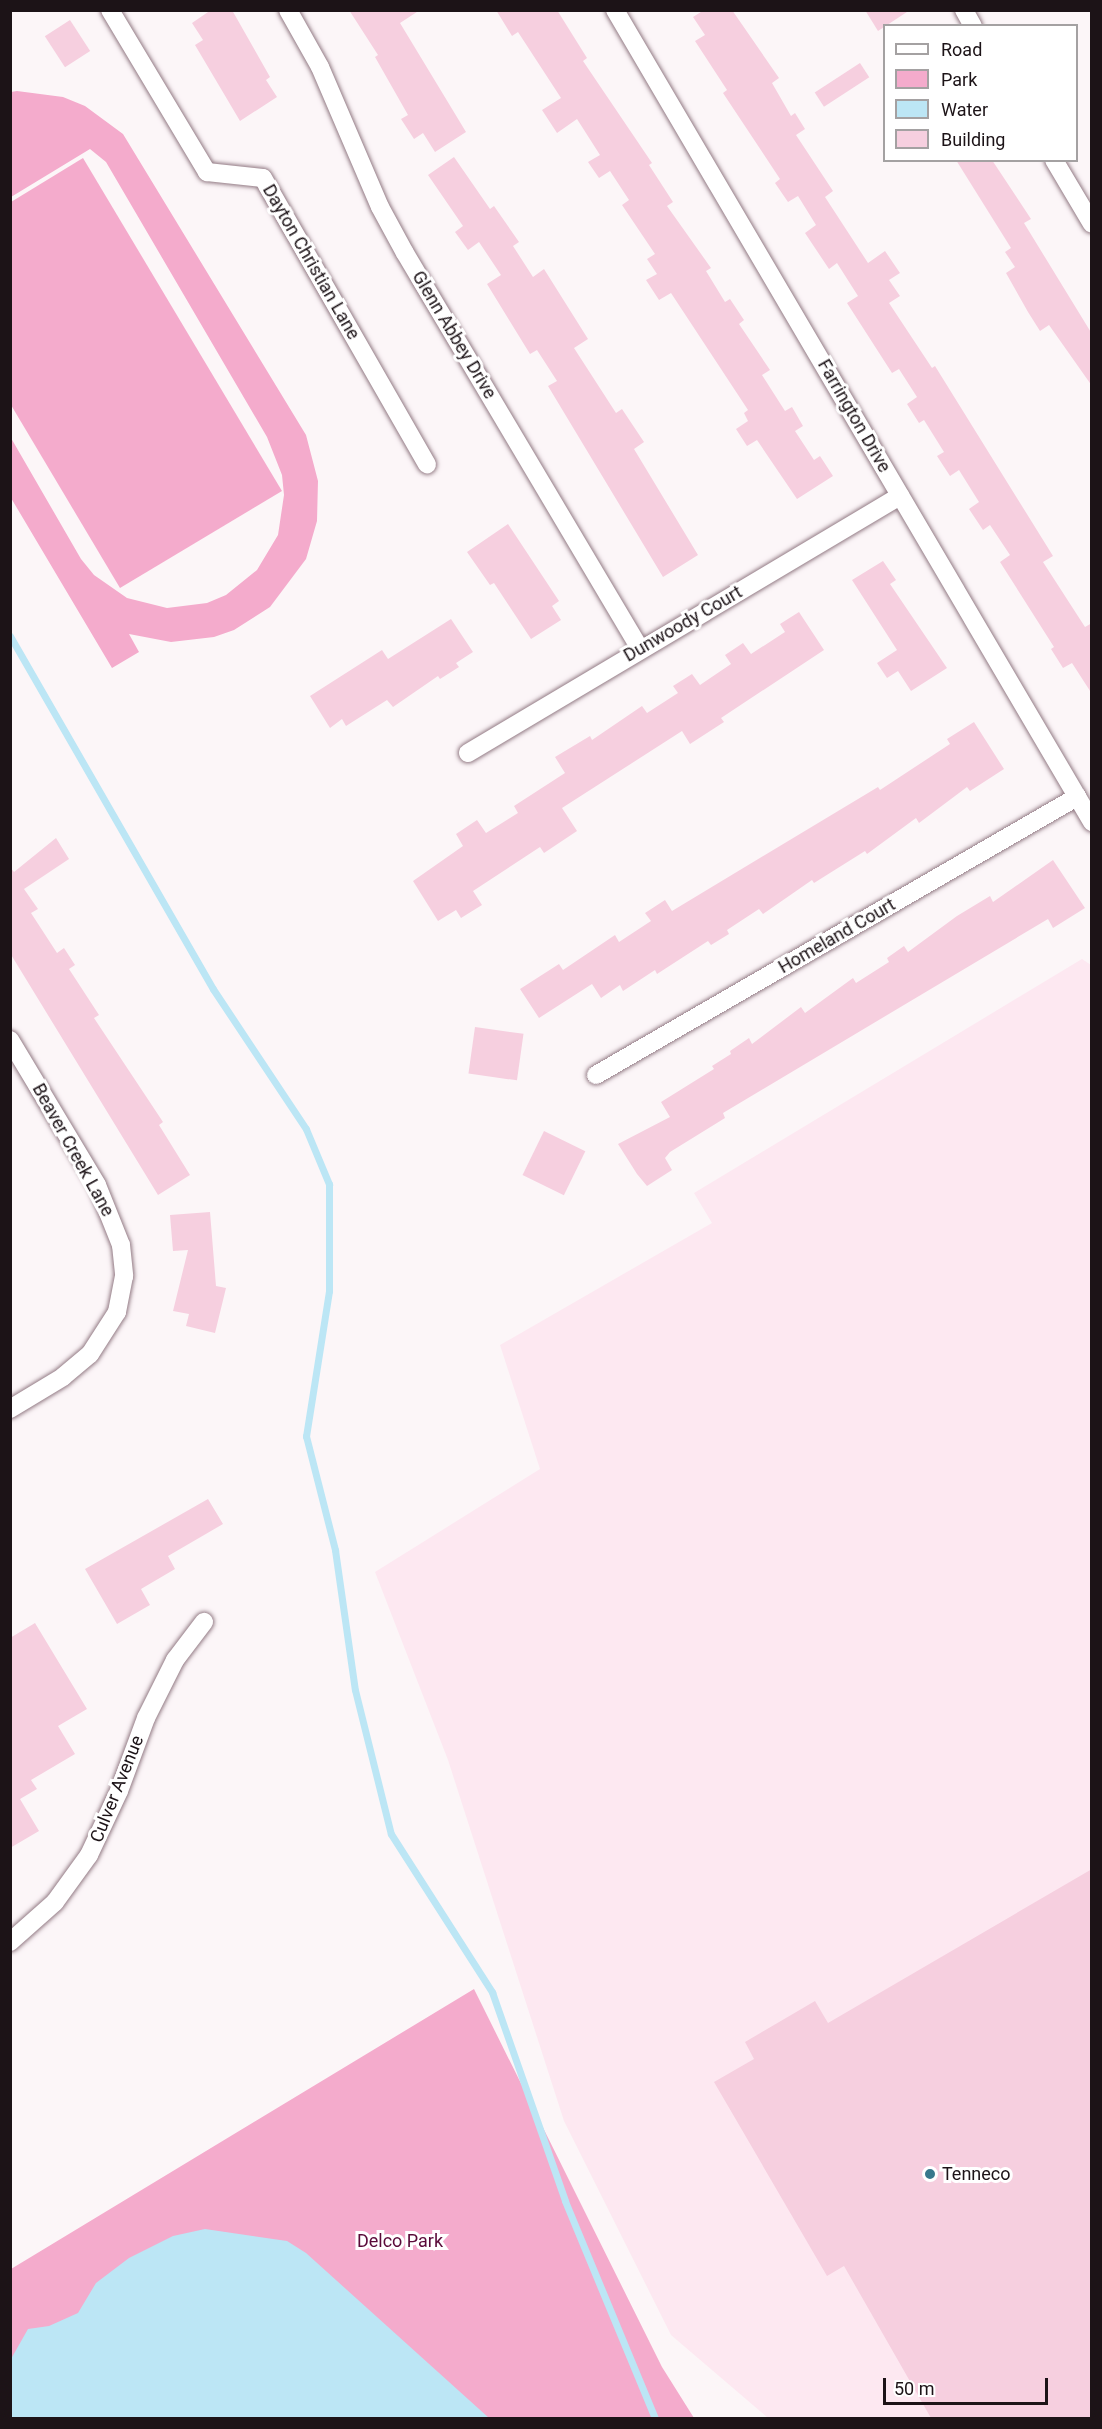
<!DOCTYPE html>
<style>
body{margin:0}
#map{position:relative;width:1102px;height:2429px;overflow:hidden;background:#fcf6f8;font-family:Roboto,sans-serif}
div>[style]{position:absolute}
.built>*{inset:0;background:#fde8f1}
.green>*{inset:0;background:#f4abcc}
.water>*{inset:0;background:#bce6f5}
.stream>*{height:7px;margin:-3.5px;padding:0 3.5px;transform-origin:3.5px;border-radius:3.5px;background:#bce6f5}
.building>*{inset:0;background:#f6cfdf;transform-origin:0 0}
.roads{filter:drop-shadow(0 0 2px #937b85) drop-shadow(0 0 2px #937b85)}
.minor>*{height:18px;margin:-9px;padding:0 9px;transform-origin:9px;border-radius:9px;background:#fff}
.dots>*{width:16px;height:16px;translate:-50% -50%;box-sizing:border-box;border:3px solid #fff;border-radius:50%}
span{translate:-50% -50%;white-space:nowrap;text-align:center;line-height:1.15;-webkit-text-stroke:6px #fff;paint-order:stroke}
.street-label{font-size:18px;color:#1c1317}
.poi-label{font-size:18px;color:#1c1317}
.left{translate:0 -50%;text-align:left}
.park-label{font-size:18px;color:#5a0a39}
.frame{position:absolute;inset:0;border:12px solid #1c1317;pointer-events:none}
.legend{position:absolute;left:883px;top:24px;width:195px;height:138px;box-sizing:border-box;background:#fff;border:2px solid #a4a1a2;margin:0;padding:8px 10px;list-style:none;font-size:18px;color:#1c1317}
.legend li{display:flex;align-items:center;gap:12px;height:30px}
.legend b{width:30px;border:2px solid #a4a1a2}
.scale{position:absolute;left:883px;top:2378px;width:165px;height:27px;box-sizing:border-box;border:3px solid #1c1317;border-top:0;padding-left:8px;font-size:18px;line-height:21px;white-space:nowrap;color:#1c1317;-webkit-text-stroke:4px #fff;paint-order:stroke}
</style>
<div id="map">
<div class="built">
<div style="clip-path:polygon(1082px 959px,1091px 965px,1091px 2418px,768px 2418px,671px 2335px,564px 2121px,448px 1760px,375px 1572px,540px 1469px,500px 1345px,712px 1223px,694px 1193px)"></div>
</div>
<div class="green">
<div style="clip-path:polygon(17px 91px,63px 97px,85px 106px,123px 134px,306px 435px,318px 481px,317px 521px,306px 559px,270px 607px,234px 630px,214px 637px,171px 642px,129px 634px,139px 652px,112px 668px,11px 498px,11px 438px,81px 559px,94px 575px,127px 598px,167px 608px,207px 603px,226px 595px,257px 570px,278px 535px,284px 495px,282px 475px,267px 437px,106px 162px,90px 149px,11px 197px,11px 92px)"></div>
<div style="clip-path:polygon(83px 158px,282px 491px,120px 588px,11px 405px,11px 202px)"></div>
<div style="clip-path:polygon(474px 1989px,662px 2367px,694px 2418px,11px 2418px,11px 2269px)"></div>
</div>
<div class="water">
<div style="clip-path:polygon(205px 2229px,287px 2241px,306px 2253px,489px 2418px,11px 2418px,11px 2359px,28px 2329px,49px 2326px,78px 2313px,96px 2283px,129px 2258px,173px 2236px)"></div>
</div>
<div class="stream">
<div style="left:10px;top:636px;width:407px;rotate:60.1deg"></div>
<div style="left:213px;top:989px;width:168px;rotate:56.4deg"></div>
<div style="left:306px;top:1129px;width:60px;rotate:67.3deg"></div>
<div style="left:329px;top:1184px;width:107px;rotate:90deg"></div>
<div style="left:329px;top:1291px;width:147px;rotate:99deg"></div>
<div style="left:306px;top:1436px;width:118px;rotate:75.7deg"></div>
<div style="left:335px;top:1550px;width:141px;rotate:81.9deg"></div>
<div style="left:355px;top:1690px;width:148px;rotate:76deg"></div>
<div style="left:391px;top:1834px;width:188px;rotate:57.4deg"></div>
<div style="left:492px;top:1992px;width:221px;rotate:70.7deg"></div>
<div style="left:565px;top:2201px;width:235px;rotate:67.5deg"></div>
</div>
<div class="building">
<div style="clip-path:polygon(211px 10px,232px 10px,270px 77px,266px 80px,277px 97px,240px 121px,195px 45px,203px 40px,192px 23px)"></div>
<div style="clip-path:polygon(349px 10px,420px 10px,400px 23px,466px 132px,435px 152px,423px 133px,414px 139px,401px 119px,408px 115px,375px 57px,378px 55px)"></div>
<div style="clip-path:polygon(496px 10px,557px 10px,587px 58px,583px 61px,652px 163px,649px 165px,673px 202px,667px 206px,711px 268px,706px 271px,725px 302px,730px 299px,744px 320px,739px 324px,770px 370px,762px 375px,785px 411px,792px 407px,803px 426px,795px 431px,814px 460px,820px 456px,833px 476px,797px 499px,757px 440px,747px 446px,736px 429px,748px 421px,744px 413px,748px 410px,671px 293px,659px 300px,646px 280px,657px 274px,647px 259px,655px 254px,622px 205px,629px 200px,610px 171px,599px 178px,588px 162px,600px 155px,577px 119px,557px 133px,542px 110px,561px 98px,518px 32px,512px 36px)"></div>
<div style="clip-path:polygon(704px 10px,732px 10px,779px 78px,772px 83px,791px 116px,795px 113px,805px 129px,796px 135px,833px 191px,825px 197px,868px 263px,885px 251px,900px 273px,889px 280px,900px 296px,889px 303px,932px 368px,935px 366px,1053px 556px,1043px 562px,1085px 627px,1092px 623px,1092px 694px,1072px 663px,1063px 668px,1051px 649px,1054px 647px,1000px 562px,1010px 555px,990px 525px,983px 530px,969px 509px,979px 502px,959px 470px,950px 476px,937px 456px,944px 452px,924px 420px,919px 423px,907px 404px,917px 397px,899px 369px,892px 373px,847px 303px,858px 296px,837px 263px,829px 269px,805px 233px,816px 225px,798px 196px,788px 202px,775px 183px,780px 179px,723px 93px,727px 90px,695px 41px,705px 35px,693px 17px)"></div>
<div style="clip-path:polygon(865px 10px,910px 10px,878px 31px)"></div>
<div style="left:70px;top:20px;width:37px;height:30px;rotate:57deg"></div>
<div style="left:860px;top:63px;width:17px;height:54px;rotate:57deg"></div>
<div style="clip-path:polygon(454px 157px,490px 209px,494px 206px,519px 242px,513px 246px,533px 277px,544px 269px,588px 339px,574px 348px,616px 413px,622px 409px,644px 442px,634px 449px,698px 555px,663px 577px,548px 386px,557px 381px,537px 350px,530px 354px,487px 284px,501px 275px,479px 242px,468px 250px,455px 232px,463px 226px,428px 175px)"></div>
<div style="clip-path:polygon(956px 160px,992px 160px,1031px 219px,1024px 223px,1092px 334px,1092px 386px,1049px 325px,1040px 331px,1028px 312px,1006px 273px,1015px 267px,1005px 252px,1011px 248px)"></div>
<div style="clip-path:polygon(508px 524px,559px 601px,552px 606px,561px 620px,531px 639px,494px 583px,490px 585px,467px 552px)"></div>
<div style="clip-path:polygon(883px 561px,896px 580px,890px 584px,947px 668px,911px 691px,898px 671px,887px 678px,877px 663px,897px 650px,852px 580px)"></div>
<div style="clip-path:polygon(799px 612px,824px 650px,721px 718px,724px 722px,690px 744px,682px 731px,562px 808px,577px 831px,544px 853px,540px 847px,473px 891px,482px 905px,461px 918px,456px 910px,438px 921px,413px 881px,463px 846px,456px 834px,477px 820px,486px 833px,518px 813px,514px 806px,565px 773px,555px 757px,590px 736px,592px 740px,642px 706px,647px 713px,678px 693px,673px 686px,692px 674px,700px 685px,731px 664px,725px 655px,743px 643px,751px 654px,785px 632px,780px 624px)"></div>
<div style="clip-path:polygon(451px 619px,473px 652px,456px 663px,459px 667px,440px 679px,438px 676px,393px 707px,387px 700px,346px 726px,342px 719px,330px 728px,310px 696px,382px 650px,388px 659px)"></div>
<div style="clip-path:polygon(974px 722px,1004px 769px,970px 791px,967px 787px,919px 823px,916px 818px,867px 854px,865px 851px,814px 883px,812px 880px,763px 914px,759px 909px,727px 930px,729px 934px,711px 945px,708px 941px,657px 974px,655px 970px,623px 991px,620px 985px,601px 998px,592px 984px,539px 1018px,520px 989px,559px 964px,563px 970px,615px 935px,619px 942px,651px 921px,645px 913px,665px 900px,672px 911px,878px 787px,880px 790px,950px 744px,947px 739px)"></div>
<div style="clip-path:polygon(56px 838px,69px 859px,24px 889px,38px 909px,31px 913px,57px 953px,64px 948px,75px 965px,69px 969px,99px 1015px,94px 1018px,163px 1122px,159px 1125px,190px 1175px,158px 1195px,10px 953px,10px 867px,14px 872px)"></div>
<div style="clip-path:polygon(1053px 860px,1085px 908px,1053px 928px,1048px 919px,723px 1113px,725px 1118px,670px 1152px,665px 1158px,672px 1170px,647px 1186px,637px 1174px,618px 1144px,670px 1117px,661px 1102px,714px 1069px,712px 1066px,731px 1054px,730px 1051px,749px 1038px,752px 1044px,801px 1007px,805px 1013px,853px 978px,856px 983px,889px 962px,887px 958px,904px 946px,908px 952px,957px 916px,990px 896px,993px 902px)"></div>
<div style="left:475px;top:1027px;width:49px;height:47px;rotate:8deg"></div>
<div style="left:544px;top:1131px;width:46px;height:49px;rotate:26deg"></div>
<div style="clip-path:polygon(210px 1212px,216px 1286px,226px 1288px,215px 1333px,186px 1326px,189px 1314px,173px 1311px,188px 1250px,173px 1251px,170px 1215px)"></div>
<div style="clip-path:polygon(208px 1499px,223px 1524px,168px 1556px,175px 1569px,141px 1589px,150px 1605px,117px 1624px,85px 1569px)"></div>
<div style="clip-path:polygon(35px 1623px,87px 1709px,58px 1726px,75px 1754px,31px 1780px,37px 1789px,20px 1799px,39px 1831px,10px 1848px,10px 1638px)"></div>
<div style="clip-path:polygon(1092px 1869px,1092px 2418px,931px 2418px,844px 2266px,827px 2276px,714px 2082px,754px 2059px,745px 2042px,815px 2001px,828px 2023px)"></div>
</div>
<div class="roads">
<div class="minor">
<div style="left:110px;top:10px;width:189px;rotate:59.1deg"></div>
<div style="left:207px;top:172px;width:56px;rotate:6.1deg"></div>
<div style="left:263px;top:178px;width:330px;rotate:60.2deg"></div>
<div style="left:288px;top:10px;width:65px;rotate:60.7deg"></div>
<div style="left:320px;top:67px;width:152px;rotate:66.8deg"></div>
<div style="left:380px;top:207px;width:52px;rotate:61.5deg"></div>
<div style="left:405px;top:253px;width:460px;rotate:59.3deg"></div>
<div style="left:615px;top:10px;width:942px;rotate:59.57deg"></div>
<div style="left:964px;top:10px;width:18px;rotate:61deg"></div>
<div style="left:1054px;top:160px;width:74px;rotate:59.3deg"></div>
<div style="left:468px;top:753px;width:503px;rotate:-30.75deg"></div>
<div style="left:10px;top:1040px;width:169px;rotate:59deg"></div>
<div style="left:97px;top:1185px;width:65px;rotate:68.2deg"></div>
<div style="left:121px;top:1245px;width:31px;rotate:84deg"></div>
<div style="left:124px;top:1276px;width:37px;rotate:101deg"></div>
<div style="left:117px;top:1312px;width:50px;rotate:122.7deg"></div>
<div style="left:90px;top:1354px;width:35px;rotate:140deg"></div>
<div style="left:63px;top:1377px;width:62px;rotate:148.9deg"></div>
<div style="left:596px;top:1075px;width:556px;rotate:-30.03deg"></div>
<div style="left:10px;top:1942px;width:60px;rotate:-41.6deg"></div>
<div style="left:55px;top:1902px;width:58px;rotate:-54.1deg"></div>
<div style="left:89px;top:1855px;width:71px;rotate:-64.9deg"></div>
<div style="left:119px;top:1791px;width:78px;rotate:-69.7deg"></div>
<div style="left:146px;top:1718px;width:65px;rotate:-63.4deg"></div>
<div style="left:175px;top:1660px;width:48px;rotate:-52.7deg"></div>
</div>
</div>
<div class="dots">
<div style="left:930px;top:2174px;background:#38788c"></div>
</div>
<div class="street-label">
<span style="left:311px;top:262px;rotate:60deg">Dayton Christian Lane</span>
<span style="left:454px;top:335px;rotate:59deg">Glenn Abbey Drive</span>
<span style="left:854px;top:416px;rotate:60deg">Farrington Drive</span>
<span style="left:683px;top:624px;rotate:-30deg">Dunwoody Court</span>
<span style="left:837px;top:936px;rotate:-30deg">Homeland Court</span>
<span style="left:73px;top:1150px;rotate:61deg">Beaver Creek Lane</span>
<span style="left:117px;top:1789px;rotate:-68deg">Culver Avenue</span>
</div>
<div class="poi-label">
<span class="left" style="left:942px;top:2174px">Tenneco</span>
</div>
<div class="park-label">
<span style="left:400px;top:2241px">Delco Park</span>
</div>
<div class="frame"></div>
<ul class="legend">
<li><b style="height:8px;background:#fff"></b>Road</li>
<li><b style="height:16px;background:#f4abcc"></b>Park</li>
<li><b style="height:16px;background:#bce6f5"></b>Water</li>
<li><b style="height:16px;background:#f6cfdf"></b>Building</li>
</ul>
<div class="scale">50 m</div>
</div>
